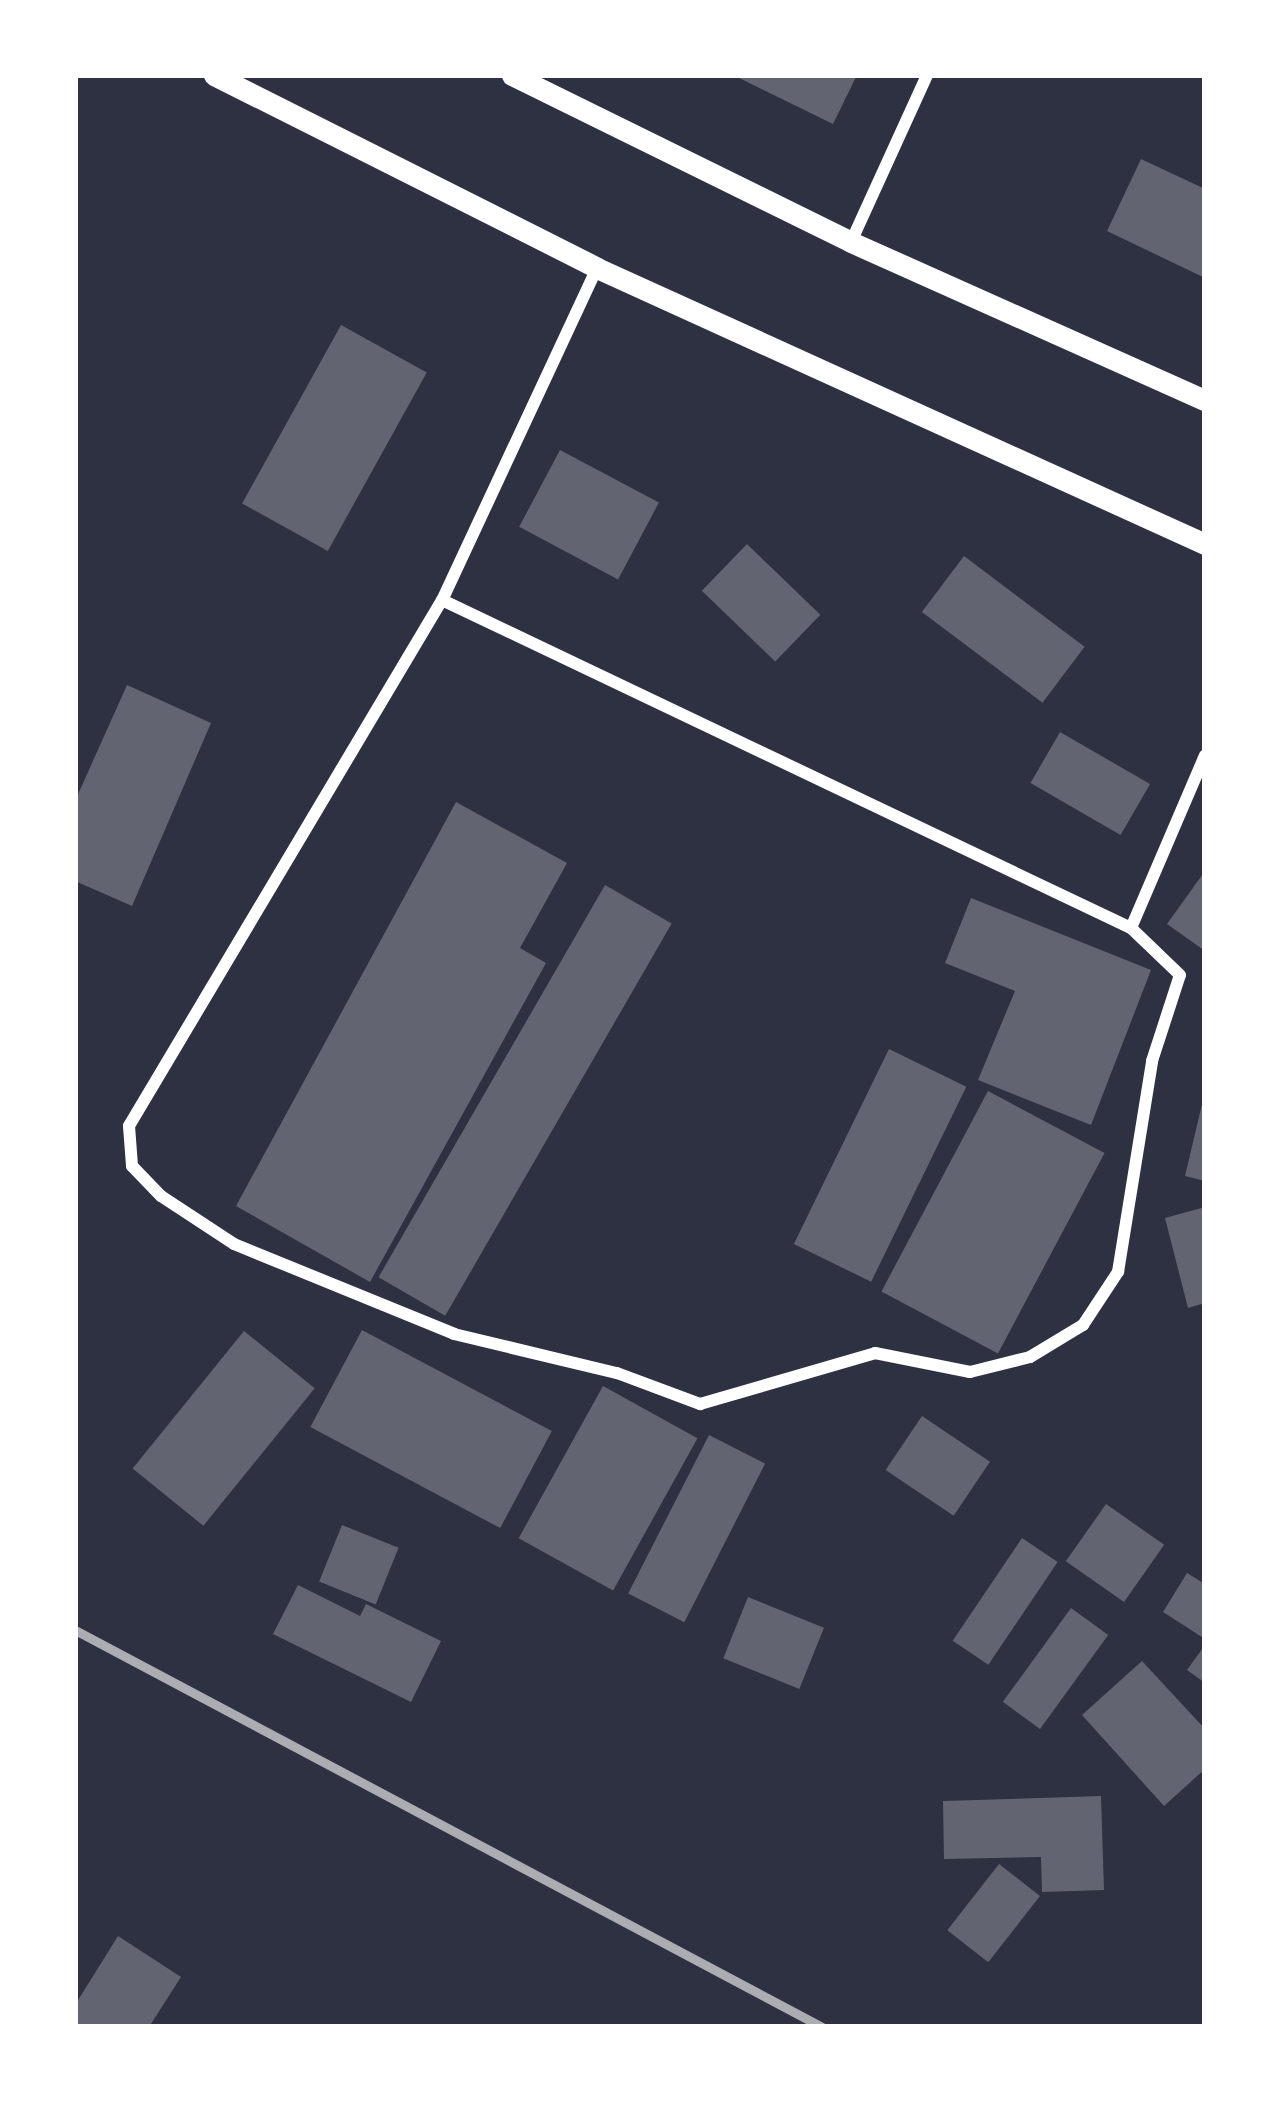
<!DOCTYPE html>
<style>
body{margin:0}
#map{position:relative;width:1280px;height:2102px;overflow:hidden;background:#2d3142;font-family:"Sofia Sans Condensed",sans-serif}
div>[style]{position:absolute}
.building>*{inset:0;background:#626471;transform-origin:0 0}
.minor>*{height:12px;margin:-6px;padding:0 6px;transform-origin:6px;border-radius:6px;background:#fff}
.tertiary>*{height:21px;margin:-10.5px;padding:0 10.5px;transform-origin:10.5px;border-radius:10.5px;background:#fff}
.rail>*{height:9px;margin:-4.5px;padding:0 4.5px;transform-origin:4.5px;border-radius:4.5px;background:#abadb3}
span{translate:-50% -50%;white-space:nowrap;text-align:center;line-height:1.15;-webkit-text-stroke:10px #fff;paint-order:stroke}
.frame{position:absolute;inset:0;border:78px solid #fff;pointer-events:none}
</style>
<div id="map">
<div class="building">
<div style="clip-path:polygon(733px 75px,857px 75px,833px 124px)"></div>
<div style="clip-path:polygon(1141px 159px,1205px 189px,1205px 278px,1107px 231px)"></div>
<div style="left:341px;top:325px;width:98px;height:204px;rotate:29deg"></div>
<div style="left:560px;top:450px;width:112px;height:87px;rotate:28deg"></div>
<div style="left:747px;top:544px;width:102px;height:65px;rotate:44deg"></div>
<div style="left:964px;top:556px;width:151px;height:70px;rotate:37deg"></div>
<div style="clip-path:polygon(127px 685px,211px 723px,132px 906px,75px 881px,75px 801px)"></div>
<div style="left:1060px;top:732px;width:104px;height:59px;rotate:30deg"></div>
<div style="clip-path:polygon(456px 802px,567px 863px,520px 948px,546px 963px,370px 1282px,236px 1206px)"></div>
<div style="clip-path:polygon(1205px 871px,1205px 951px,1167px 924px)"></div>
<div style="left:605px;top:885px;width:77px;height:453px;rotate:30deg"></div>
<div style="clip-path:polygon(971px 898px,1151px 970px,1091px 1125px,978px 1080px,1015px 991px,945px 963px)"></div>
<div style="left:889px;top:1049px;width:86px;height:217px;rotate:26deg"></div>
<div style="left:988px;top:1091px;width:132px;height:227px;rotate:28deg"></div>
<div style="clip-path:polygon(1203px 1100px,1205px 1100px,1205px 1181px,1185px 1176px)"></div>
<div style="clip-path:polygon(1205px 1207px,1205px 1303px,1188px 1308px,1165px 1218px)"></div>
<div style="left:362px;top:1330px;width:215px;height:110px;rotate:28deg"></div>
<div style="left:244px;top:1331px;width:91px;height:177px;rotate:39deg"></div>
<div style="left:603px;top:1386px;width:108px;height:174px;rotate:29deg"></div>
<div style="left:922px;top:1416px;width:82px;height:65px;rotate:34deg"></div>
<div style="left:709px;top:1435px;width:63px;height:178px;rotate:27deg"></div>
<div style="left:1106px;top:1504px;width:71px;height:70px;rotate:35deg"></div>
<div style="left:342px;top:1525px;width:61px;height:61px;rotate:22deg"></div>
<div style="left:1022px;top:1538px;width:43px;height:124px;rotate:34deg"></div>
<div style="clip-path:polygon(1187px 1573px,1205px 1584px,1205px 1639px,1163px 1612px)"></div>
<div style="clip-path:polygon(298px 1585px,360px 1616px,366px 1604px,441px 1641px,411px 1702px,273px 1634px)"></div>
<div style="left:748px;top:1597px;width:82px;height:66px;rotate:22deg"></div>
<div style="left:1071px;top:1608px;width:46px;height:116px;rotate:36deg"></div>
<div style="clip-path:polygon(1205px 1645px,1205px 1683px,1187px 1670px)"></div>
<div style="clip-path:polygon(1142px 1661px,1205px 1729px,1205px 1769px,1164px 1806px,1082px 1715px)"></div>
<div style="clip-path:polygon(1101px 1796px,1104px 1890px,1042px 1892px,1041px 1857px,944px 1859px,943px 1801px)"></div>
<div style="left:999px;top:1864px;width:52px;height:84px;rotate:38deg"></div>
<div style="clip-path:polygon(118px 1936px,181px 1977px,149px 2027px,75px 2027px,75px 2005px)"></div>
</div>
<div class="minor">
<div style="left:851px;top:242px;width:183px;rotate:-65.5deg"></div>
<div style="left:597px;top:268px;width:366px;rotate:115deg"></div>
<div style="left:442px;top:600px;width:612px;rotate:120.76deg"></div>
<div style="left:129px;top:1126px;width:40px;rotate:85.7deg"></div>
<div style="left:132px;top:1166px;width:42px;rotate:46deg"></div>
<div style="left:161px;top:1196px;width:87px;rotate:33.3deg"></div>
<div style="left:234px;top:1244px;width:238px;rotate:22.2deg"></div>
<div style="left:454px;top:1334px;width:168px;rotate:13.5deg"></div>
<div style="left:617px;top:1373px;width:89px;rotate:20.5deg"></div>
<div style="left:700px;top:1404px;width:182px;rotate:-16.2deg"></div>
<div style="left:875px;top:1353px;width:97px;rotate:11.3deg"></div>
<div style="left:970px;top:1372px;width:62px;rotate:-14deg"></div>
<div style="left:1030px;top:1357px;width:62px;rotate:-31.1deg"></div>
<div style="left:1083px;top:1325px;width:64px;rotate:-56.6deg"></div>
<div style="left:1118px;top:1272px;width:214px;rotate:-80.8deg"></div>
<div style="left:1152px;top:1061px;width:90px;rotate:-72deg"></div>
<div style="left:1180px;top:975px;width:68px;rotate:-136.2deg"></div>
<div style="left:1131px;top:928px;width:188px;rotate:-66.8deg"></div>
<div style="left:442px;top:600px;width:763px;rotate:25.46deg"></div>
</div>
<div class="tertiary">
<div style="left:214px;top:75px;width:429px;rotate:26.7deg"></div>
<div style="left:597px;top:268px;width:668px;rotate:24.42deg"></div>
<div style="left:512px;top:75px;width:378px;rotate:26.2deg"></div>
<div style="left:851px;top:242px;width:388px;rotate:24.1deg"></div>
</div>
<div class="rail">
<div style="left:75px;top:1630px;width:846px;rotate:27.99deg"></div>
</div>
<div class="frame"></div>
</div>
